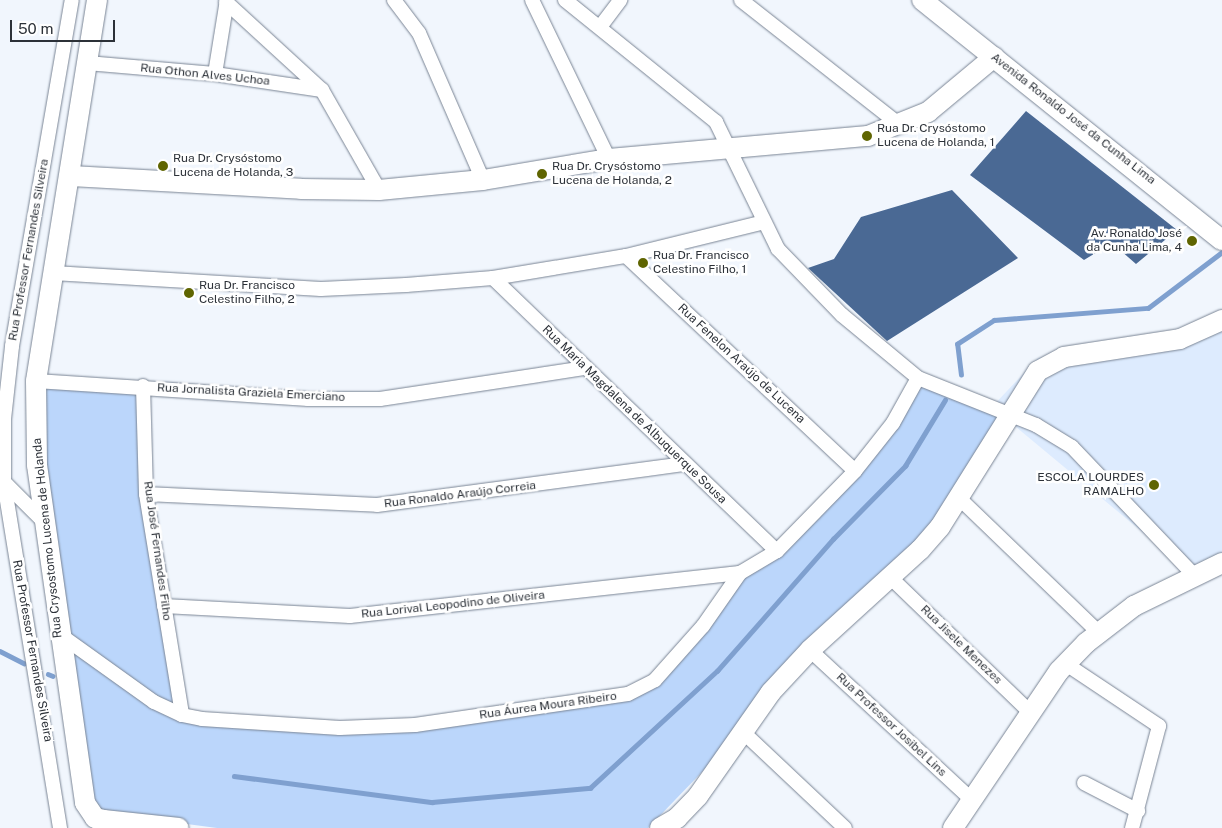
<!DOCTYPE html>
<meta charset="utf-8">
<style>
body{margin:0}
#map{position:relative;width:1222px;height:828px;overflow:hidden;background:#f1f6fd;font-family:"Public Sans",sans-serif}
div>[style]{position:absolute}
.built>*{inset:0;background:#ddebfe}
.green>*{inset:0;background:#bbd6fb}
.stream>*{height:4.5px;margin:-2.25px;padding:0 2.25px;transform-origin:2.25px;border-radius:2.25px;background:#7fa0cf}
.building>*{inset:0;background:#4a6994}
.roads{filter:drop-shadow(0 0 1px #798494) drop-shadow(0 0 1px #798494)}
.street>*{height:14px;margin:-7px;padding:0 7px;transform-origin:7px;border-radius:7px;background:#fff}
.secondary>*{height:20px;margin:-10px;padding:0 10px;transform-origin:10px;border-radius:10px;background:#fff}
.dots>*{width:14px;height:14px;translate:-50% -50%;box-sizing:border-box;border:2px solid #fff;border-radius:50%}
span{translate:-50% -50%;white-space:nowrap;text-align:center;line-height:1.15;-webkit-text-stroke:5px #fff;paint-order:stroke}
.street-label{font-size:12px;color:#2c3138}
.poi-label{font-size:12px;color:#2c3138}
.left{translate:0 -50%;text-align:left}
.right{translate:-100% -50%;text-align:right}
.scale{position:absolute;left:10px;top:20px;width:105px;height:22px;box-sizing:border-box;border:2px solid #2c3138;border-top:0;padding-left:6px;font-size:15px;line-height:18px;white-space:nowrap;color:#2c3138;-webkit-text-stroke:4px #fff;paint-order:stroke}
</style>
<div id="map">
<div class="built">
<div style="clip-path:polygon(1222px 316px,1222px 563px,1193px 574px,992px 407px,1038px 358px,1203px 330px)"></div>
</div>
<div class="green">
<div style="clip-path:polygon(918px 378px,1012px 415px,890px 577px,648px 828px,217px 828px,89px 811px,36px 381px,143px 386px,146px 494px,182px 711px,340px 728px,628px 694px,655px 680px,740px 573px,777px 551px,855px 471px)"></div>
</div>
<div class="stream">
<div style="left:961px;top:375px;width:31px;rotate:-97deg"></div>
<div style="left:957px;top:344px;width:44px;rotate:-33deg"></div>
<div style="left:994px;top:320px;width:154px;rotate:-4.5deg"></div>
<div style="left:1148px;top:308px;width:93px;rotate:-37.1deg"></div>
<div style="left:0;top:651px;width:27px;rotate:27deg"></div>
<div style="left:48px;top:674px;width:5px;rotate:22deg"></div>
<div style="left:234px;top:776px;width:200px;rotate:7.5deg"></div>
<div style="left:432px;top:802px;width:159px;rotate:-5.1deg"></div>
<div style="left:590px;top:788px;width:173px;rotate:-42.7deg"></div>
<div style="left:717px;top:671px;width:176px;rotate:-48.7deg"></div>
<div style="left:833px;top:539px;width:103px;rotate:-45.4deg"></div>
<div style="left:905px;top:466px;width:77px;rotate:-58.8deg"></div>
</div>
<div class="building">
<div style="clip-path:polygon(1026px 111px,1177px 230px,1136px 264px,1112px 243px,1084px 260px,970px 175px)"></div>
<div style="clip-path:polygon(952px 190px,1018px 258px,887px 341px,808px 268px,834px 259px,861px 217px)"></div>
</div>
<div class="roads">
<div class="street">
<div style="left:394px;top:0;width:41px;rotate:52.9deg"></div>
<div style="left:419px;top:33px;width:160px;rotate:66.5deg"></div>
<div style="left:532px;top:0;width:177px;rotate:64.2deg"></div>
<div style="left:565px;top:0;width:194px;rotate:38.9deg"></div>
<div style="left:716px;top:122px;width:141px;rotate:64deg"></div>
<div style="left:778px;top:249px;width:92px;rotate:45.9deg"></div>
<div style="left:842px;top:315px;width:99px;rotate:39.7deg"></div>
<div style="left:918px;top:378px;width:127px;rotate:21.7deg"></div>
<div style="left:1036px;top:425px;width:42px;rotate:31.4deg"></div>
<div style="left:1072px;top:447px;width:175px;rotate:46.4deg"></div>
<div style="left:741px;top:0;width:204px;rotate:38.2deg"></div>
<div style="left:226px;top:2px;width:130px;rotate:42.5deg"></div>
<div style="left:322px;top:90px;width:115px;rotate:60.3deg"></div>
<div style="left:600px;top:27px;width:34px;rotate:-53deg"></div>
<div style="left:87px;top:63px;width:128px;rotate:4.9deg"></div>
<div style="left:215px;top:74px;width:108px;rotate:8.5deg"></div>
<div style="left:215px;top:74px;width:75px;rotate:-80.8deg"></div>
<div style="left:626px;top:256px;width:314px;rotate:43.2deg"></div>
<div style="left:53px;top:273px;width:268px;rotate:3.4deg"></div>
<div style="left:321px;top:289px;width:85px;rotate:-2.7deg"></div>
<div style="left:406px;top:285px;width:87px;rotate:-4.6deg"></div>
<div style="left:493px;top:278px;width:135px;rotate:-9.4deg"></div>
<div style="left:626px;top:256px;width:142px;rotate:-13.8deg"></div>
<div style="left:493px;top:278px;width:394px;rotate:43.9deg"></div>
<div style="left:36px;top:381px;width:273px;rotate:3.8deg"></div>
<div style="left:308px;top:399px;width:72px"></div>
<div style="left:380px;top:399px;width:206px;rotate:-8.6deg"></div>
<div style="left:143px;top:386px;width:108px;rotate:88.4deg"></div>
<div style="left:146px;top:494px;width:224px;rotate:80.7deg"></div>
<div style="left:2px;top:480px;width:59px;rotate:45deg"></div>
<div style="left:146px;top:494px;width:231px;rotate:2.7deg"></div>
<div style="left:377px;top:505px;width:309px;rotate:-7.6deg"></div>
<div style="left:960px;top:499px;width:192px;rotate:43.9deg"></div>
<div style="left:890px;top:577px;width:196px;rotate:44deg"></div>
<div style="left:164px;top:606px;width:186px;rotate:3.1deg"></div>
<div style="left:350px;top:616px;width:392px;rotate:-6.3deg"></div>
<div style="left:59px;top:634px;width:117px;rotate:35.6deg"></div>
<div style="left:154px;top:702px;width:31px;rotate:25deg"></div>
<div style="left:182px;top:715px;width:20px;rotate:11deg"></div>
<div style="left:202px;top:719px;width:138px;rotate:3.7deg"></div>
<div style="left:340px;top:728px;width:75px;rotate:-2.3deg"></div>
<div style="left:415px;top:725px;width:215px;rotate:-8.3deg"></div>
<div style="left:628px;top:694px;width:30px;rotate:-27deg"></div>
<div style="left:655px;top:680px;width:72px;rotate:-48.4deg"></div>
<div style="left:703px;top:626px;width:65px;rotate:-55.1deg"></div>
<div style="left:740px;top:573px;width:43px;rotate:-30.7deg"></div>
<div style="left:777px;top:551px;width:112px;rotate:-45.7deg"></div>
<div style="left:855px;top:471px;width:61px;rotate:-51.6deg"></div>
<div style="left:893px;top:423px;width:51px;rotate:-60.9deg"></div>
<div style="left:810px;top:650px;width:221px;rotate:42.8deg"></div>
<div style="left:1066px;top:664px;width:112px;rotate:33.7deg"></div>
<div style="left:1159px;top:726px;width:106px;rotate:104.8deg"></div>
<div style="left:743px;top:732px;width:140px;rotate:43.3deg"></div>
<div style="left:1084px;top:783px;width:61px;rotate:27.4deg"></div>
<div style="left:60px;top:828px;width:351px;rotate:-99.2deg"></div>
<div style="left:4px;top:482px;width:63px;rotate:-90deg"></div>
<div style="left:4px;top:419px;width:73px;rotate:-83.7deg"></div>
<div style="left:12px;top:346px;width:351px;rotate:-80.2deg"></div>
</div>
<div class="secondary">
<div style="left:97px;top:0;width:386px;rotate:99.1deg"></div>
<div style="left:36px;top:381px;width:84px;rotate:89.3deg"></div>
<div style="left:37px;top:465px;width:341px;rotate:81.9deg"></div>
<div style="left:85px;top:803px;width:18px;rotate:56deg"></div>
<div style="left:95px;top:818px;width:9px;rotate:13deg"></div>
<div style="left:104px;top:820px;width:75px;rotate:6.1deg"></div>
<div style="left:922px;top:0;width:384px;rotate:38.7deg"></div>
<div style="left:71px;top:176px;width:230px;rotate:3.2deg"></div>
<div style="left:301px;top:189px;width:78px;rotate:0.7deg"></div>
<div style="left:379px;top:190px;width:104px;rotate:-5.5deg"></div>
<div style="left:483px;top:180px;width:128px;rotate:-9.5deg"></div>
<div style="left:609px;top:159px;width:260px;rotate:-5.1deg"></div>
<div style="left:868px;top:136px;width:65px;rotate:-21.8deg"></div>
<div style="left:928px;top:112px;width:86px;rotate:-39.8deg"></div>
<div style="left:660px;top:828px;width:20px;rotate:-30deg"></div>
<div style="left:677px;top:818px;width:30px;rotate:-46deg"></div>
<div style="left:698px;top:796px;width:127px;rotate:-54.9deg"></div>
<div style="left:771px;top:692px;width:57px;rotate:-47.1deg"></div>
<div style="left:810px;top:650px;width:149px;rotate:-42.3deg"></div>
<div style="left:920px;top:550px;width:30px;rotate:-49deg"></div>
<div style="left:940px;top:527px;width:184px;rotate:-57.9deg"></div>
<div style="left:1038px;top:371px;width:30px;rotate:-28deg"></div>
<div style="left:1064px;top:357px;width:117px;rotate:-8.8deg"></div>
<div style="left:1180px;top:339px;width:46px;rotate:-24.3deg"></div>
<div style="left:953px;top:828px;width:189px;rotate:-56deg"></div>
<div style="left:1059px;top:671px;width:39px;rotate:-46deg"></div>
<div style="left:1086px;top:643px;width:61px;rotate:-37.6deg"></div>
<div style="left:1134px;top:606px;width:98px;rotate:-26deg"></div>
</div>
</div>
<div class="dots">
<div style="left:867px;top:136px;background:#5f6501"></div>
<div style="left:163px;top:166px;background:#5f6501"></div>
<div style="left:542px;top:174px;background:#5f6501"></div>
<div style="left:1192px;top:241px;background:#5f6501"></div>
<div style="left:643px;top:263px;background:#5f6501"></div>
<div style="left:189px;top:293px;background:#5f6501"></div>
<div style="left:1154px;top:485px;background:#5f6501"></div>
</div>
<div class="street-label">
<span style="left:205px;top:75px;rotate:6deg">Rua Othon Alves Uchoa</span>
<span style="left:1073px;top:119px;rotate:38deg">Avenida Ronaldo José da Cunha Lima</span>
<span style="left:29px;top:250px;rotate:-80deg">Rua Professor Fernandes Silveira</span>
<span style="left:741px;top:364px;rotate:43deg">Rua Fenelon Araújo de Lucena</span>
<span style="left:251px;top:393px;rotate:3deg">Rua Jornalista Graziela Emerciano</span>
<span style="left:634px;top:415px;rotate:44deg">Rua Maria Magdalena de Albuquerque Sousa</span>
<span style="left:460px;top:495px;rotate:-7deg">Rua Ronaldo Araújo Correia</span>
<span style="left:48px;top:538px;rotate:-96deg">Rua Crysostomo Lucena de Holanda</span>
<span style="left:157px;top:551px;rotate:82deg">Rua José Fernandes Filho</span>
<span style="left:453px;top:605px;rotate:-6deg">Rua Lorival Leopodino de Oliveira</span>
<span style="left:961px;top:645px;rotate:44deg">Rua Jisele Menezes</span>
<span style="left:32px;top:651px;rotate:80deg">Rua Professor Fernandes Silveira</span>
<span style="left:548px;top:706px;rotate:-8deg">Rua Áurea Moura Ribeiro</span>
<span style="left:891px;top:725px;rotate:43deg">Rua Professor Josibel Lins</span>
</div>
<div class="poi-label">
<span class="left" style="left:877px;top:136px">Rua Dr. Crysóstomo<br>Lucena de Holanda, 1</span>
<span class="left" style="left:173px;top:166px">Rua Dr. Crysóstomo<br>Lucena de Holanda, 3</span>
<span class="left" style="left:552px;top:174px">Rua Dr. Crysóstomo<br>Lucena de Holanda, 2</span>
<span class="right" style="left:1182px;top:241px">Av. Ronaldo José<br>da Cunha Lima, 4</span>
<span class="left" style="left:653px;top:263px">Rua Dr. Francisco<br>Celestino Filho, 1</span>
<span class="left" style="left:199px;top:293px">Rua Dr. Francisco<br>Celestino Filho, 2</span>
<span class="right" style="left:1144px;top:485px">ESCOLA LOURDES<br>RAMALHO</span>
</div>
<div class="scale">50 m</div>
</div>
